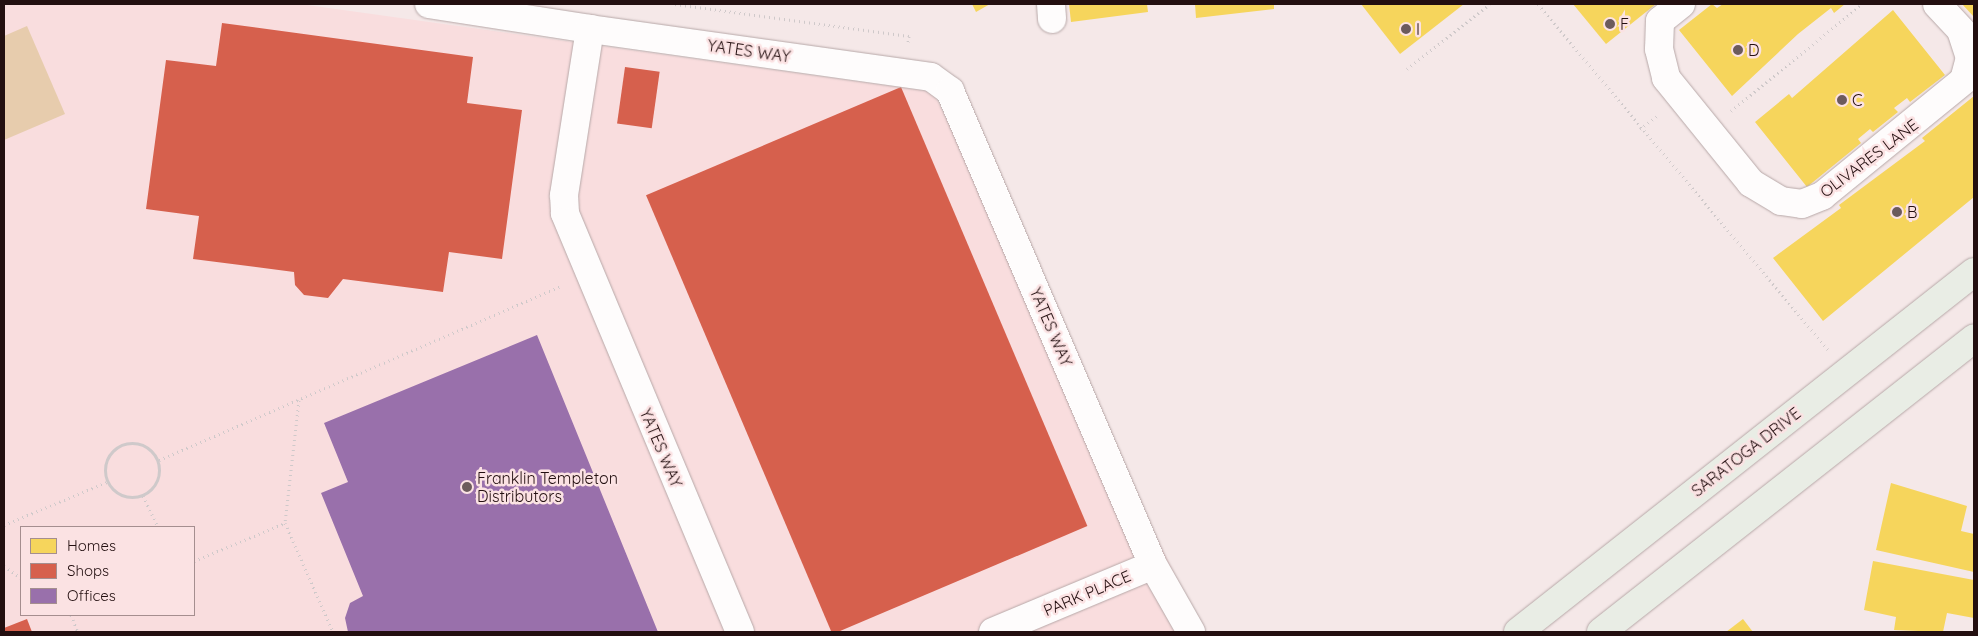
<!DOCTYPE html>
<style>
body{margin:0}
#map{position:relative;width:1978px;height:636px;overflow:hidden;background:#f5e8e8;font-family:Quicksand,sans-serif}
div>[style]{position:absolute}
.built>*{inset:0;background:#f9ddde}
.green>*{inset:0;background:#e7ccad}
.homes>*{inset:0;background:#f6d55c}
.shops>*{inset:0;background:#d6604d;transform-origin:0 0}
.offices>*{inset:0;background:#9970ab}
.path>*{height:3px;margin-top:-1.5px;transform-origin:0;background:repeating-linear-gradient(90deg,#cfc9ca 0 1px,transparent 0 5px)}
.path>.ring{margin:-1.5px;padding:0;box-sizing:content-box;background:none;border:3px solid #cfc9ca;border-radius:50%}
.roads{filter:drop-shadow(0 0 1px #b7a8a8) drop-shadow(0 0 1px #b7a8a8)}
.minor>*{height:28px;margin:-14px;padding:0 14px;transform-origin:14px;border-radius:14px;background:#fefcfc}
.major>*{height:28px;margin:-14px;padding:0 14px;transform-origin:14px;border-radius:14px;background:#e9ede5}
.dots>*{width:14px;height:14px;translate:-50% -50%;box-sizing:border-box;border:2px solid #fbe2e3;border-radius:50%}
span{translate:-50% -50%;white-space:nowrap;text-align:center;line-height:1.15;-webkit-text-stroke:5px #fbe2e3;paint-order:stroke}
.poi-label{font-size:16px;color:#230f10}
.left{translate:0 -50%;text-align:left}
.street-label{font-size:16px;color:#230f10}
.frame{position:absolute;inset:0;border:5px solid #230f10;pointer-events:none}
.legend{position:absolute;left:20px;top:526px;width:175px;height:90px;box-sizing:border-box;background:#fbe2e3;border:1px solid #a58e8f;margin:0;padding:6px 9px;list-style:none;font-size:15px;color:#230f10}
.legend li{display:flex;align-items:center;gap:10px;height:25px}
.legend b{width:25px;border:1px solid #a58e8f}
</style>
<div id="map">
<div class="built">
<div style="clip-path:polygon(evenodd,4px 4px,300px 4px,933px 92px,1204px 632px,4px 632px,4px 4px,21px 527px,194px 527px,194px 615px,21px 615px,21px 527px)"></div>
</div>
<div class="green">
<div style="clip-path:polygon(27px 26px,65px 114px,4px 140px,4px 36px)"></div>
</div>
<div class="homes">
<div style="clip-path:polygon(972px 4px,990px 4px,976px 12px)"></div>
<div style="clip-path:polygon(1069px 4px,1147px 4px,1148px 12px,1071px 22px)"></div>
<div style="clip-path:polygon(1195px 4px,1274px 4px,1274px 9px,1196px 18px)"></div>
<div style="clip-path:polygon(1361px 4px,1464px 4px,1400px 54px)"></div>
<div style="clip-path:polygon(1573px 4px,1656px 4px,1606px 44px)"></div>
<div style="clip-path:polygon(1712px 4px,1717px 8px,1723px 4px,1845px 4px,1834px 13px,1831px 8px,1798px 34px,1732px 96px,1679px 30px)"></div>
<div style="clip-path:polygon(1962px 4px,1974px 4px,1974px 17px)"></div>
<div style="clip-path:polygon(1893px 10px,1945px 75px,1910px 102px,1907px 98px,1894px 108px,1898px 112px,1873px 132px,1870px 129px,1858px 139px,1861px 143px,1807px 187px,1755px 122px,1789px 94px,1792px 98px)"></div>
<div style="clip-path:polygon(1974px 96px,1974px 197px,1823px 321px,1773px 258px,1841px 208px,1839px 205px,1925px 141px,1922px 138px)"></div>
<div style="clip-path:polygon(1891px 483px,1967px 506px,1961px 531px,1974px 534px,1974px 572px,1876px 550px)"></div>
<div style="clip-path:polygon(1873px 561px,1974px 580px,1974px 618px,1947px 613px,1943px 632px,1894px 630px,1896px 617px,1864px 610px)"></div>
<div style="clip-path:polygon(1743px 619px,1753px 632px,1726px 632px)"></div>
</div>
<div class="shops">
<div style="clip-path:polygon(222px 23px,473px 57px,467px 103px,522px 110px,502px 259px,449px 252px,443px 292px,343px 279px,328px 298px,304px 295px,295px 285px,294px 272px,193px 259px,199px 216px,146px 209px,166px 60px,216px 66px)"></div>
<div style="left:625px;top:67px;width:35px;height:57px;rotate:8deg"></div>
<div style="left:901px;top:87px;width:477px;height:277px;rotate:67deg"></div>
<div style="clip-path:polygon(27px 619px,32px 632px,4px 632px,4px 628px)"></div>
</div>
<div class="offices">
<div style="clip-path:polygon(537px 335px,658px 632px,348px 632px,345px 618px,350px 603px,363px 596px,321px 493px,348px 482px,324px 423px)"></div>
</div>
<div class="path">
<div style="left:675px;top:4px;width:236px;rotate:7.8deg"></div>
<div style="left:909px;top:36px;width:6px;rotate:99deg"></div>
<div style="left:1538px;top:4px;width:451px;rotate:50deg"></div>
<div style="left:1407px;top:69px;width:105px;rotate:-38.1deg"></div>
<div style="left:1731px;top:111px;width:169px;rotate:-39.2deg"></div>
<div style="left:1640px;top:129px;width:21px;rotate:-37deg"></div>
<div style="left:299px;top:400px;width:124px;rotate:96.5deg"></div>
<div style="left:285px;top:523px;width:119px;rotate:66.2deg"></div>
<div class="ring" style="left:105px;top:443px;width:51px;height:51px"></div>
<div style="left:159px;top:460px;width:439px;rotate:-23.4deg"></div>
<div style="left:143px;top:496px;width:34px;rotate:64deg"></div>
<div style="left:4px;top:525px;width:112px;rotate:-22.7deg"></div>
<div style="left:194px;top:561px;width:99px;rotate:-22.7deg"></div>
<div style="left:4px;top:566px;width:21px;rotate:35deg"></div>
<div style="left:71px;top:615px;width:18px;rotate:68deg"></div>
</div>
<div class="roads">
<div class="minor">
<div style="left:429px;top:4px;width:163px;rotate:8.8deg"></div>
<div style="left:1051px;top:4px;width:15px;rotate:86deg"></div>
<div style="left:1681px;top:4px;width:27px;rotate:141deg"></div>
<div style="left:1660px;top:21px;width:28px;rotate:92deg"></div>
<div style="left:1659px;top:49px;width:30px;rotate:76deg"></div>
<div style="left:1666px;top:78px;width:135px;rotate:51deg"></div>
<div style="left:1751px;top:183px;width:35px;rotate:31deg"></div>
<div style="left:1781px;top:201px;width:21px;rotate:8deg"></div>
<div style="left:1802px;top:204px;width:22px;rotate:-22deg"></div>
<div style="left:1822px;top:196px;width:183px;rotate:-39.2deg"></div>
<div style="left:1964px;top:80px;width:23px;rotate:-75deg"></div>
<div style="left:1970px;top:58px;width:29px;rotate:-108deg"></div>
<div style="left:1961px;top:30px;width:35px;rotate:-133deg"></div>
<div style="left:740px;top:632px;width:454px;rotate:-112.7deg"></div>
<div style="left:565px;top:213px;width:18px;rotate:-93deg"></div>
<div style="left:564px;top:195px;width:168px;rotate:-81.1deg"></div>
<div style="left:590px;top:29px;width:344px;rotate:8deg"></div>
<div style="left:931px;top:77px;width:24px;rotate:36deg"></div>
<div style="left:950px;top:91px;width:516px;rotate:66.82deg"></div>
<div style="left:1153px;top:565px;width:77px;rotate:60.4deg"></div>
<div style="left:993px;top:632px;width:173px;rotate:-22.7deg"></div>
</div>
<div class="major">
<div style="left:1518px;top:632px;width:581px;rotate:-38.29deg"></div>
<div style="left:1601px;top:632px;width:475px;rotate:-38.2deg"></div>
</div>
</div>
<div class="dots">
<div style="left:1610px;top:24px;background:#6c5b5c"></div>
<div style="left:1406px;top:29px;background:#6c5b5c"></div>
<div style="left:1738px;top:50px;background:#6c5b5c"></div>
<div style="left:1842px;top:100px;background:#6c5b5c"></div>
<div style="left:1897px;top:212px;background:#6c5b5c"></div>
<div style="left:467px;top:487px;background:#6c5b5c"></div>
</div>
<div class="poi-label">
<span class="left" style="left:1620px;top:24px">F</span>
<span class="left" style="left:1416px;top:29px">I</span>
<span class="left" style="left:1748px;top:50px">D</span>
<span class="left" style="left:1852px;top:100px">C</span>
<span class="left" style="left:1907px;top:212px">B</span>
<span class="left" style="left:477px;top:487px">Franklin Templeton<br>Distributors</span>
</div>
<div class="street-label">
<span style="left:749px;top:51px;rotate:8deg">YATES WAY</span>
<span style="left:1869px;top:158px;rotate:-37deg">OLIVARES LANE</span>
<span style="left:1051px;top:327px;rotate:67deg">YATES WAY</span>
<span style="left:661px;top:448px;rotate:67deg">YATES WAY</span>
<span style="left:1746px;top:452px;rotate:-38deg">SARATOGA DRIVE</span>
<span style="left:1087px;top:593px;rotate:-23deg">PARK PLACE</span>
</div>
<div class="frame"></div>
<ul class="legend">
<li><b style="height:14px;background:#f6d55c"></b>Homes</li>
<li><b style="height:14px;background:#d6604d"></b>Shops</li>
<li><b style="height:14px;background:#9970ab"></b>Offices</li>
</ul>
</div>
